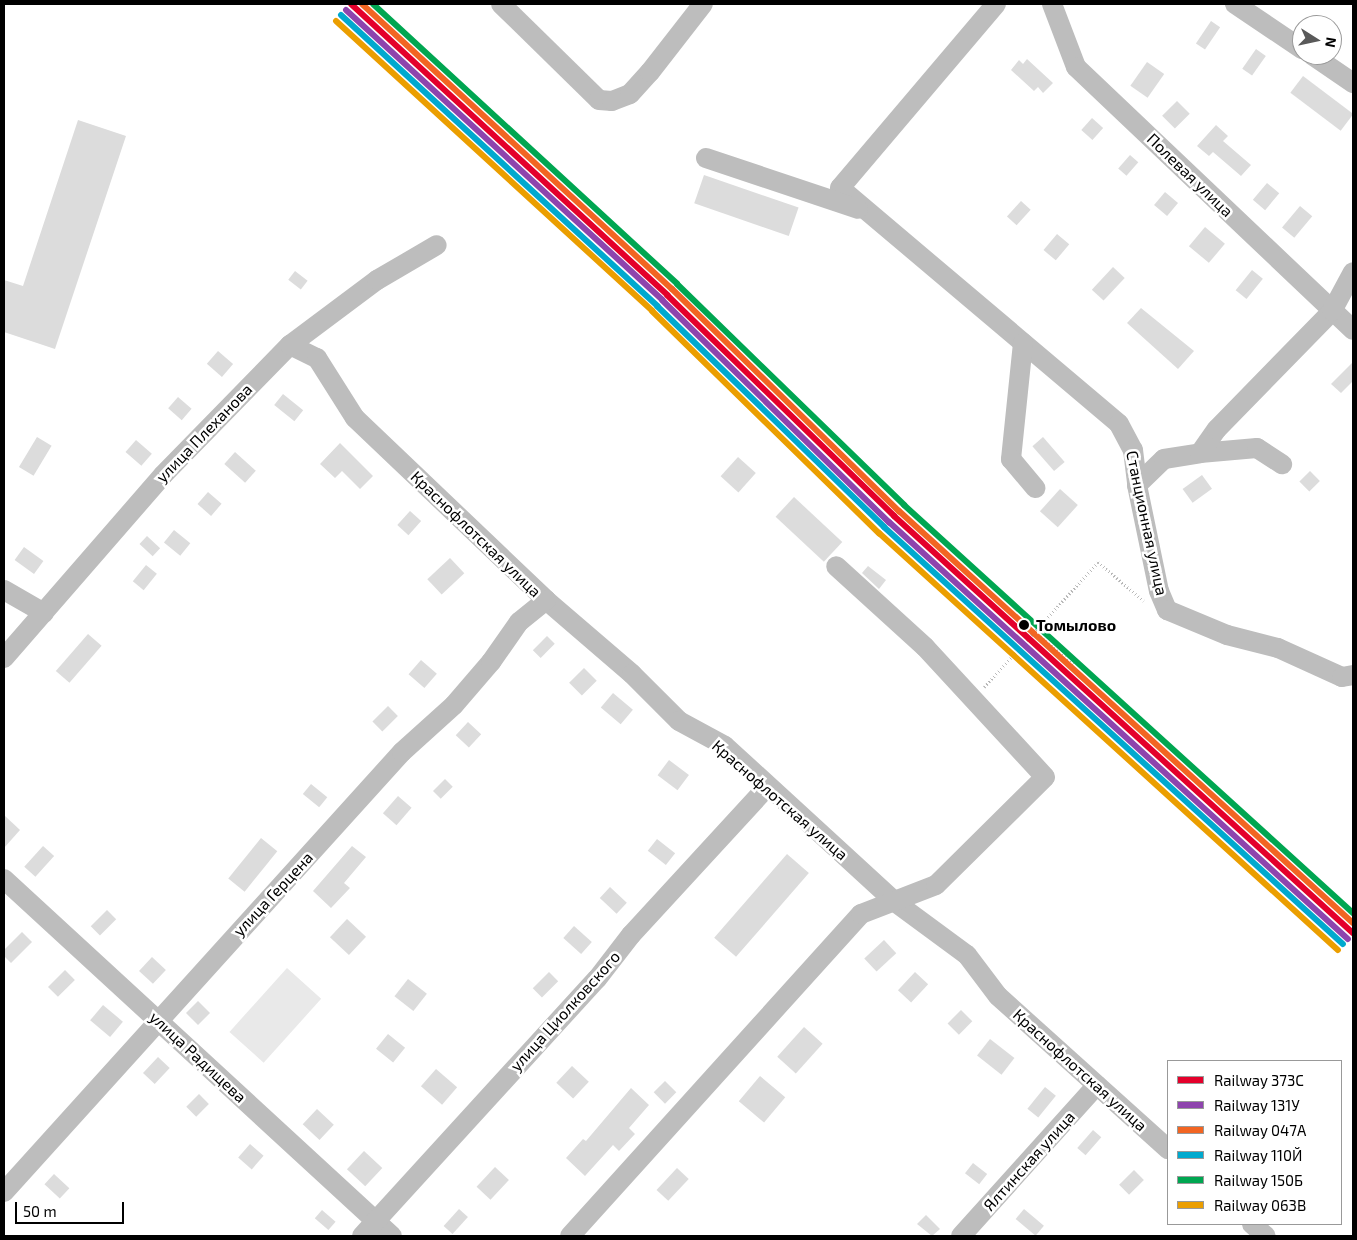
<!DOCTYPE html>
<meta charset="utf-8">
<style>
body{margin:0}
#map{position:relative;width:1357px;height:1240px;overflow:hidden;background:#fff;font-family:"Exo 2",sans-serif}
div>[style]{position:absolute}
.green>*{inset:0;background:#e9e9e9;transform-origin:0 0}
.building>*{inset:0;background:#dcdcdc;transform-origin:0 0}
.path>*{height:2.5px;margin-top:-1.25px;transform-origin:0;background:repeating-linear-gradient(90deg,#b8b8b8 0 1px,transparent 0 3.5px)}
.minor>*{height:20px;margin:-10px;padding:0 10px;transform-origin:10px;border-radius:10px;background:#bdbdbd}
.rail-1>*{height:6px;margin:-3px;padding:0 3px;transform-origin:3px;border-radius:3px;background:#e4002b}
.rail-2>*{height:6px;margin:-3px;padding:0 3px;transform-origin:3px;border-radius:3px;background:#8e44ad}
.rail-3>*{height:6px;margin:-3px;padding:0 3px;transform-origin:3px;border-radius:3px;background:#f26522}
.rail-4>*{height:6px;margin:-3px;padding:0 3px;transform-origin:3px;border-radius:3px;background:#00a9ce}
.rail-5>*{height:6px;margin:-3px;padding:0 3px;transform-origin:3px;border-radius:3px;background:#00a651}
.rail-6>*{height:6px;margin:-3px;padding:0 3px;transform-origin:3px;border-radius:3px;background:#eb9e00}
.dots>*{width:14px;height:14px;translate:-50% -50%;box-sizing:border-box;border:2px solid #fff;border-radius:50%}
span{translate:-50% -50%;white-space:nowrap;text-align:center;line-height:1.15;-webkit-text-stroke:5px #fff;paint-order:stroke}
.street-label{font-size:16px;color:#000}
.stop-label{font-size:16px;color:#000;font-weight:700}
.left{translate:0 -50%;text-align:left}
.frame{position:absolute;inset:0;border:5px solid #000;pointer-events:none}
.legend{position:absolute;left:1167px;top:1060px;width:175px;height:165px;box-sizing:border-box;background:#fff;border:1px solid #999;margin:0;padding:6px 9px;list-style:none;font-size:15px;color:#000}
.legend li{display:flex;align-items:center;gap:10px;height:25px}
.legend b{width:25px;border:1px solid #999}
.north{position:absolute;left:1292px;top:15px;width:50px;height:50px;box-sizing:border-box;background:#fff;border:1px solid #999;border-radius:50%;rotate:100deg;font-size:14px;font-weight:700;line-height:20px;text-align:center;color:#000}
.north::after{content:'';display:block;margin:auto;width:18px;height:22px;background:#595959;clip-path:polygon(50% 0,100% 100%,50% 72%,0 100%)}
.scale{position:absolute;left:15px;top:1202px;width:109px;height:22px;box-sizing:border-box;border:2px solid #000;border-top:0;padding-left:6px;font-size:15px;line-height:18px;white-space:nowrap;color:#000;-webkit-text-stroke:4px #fff;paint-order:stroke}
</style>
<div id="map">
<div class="green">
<div style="left:287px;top:968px;width:46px;height:86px;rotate:42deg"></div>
</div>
<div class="building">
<div style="left:1211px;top:21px;width:11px;height:27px;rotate:34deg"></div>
<div style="left:1256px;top:49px;width:12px;height:24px;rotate:35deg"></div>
<div style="clip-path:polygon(1027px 59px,1053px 83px,1043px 93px,1038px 87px,1034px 91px,1011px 70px,1019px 60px,1023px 64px)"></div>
<div style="left:1147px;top:62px;width:21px;height:29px;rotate:35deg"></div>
<div style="left:1303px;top:76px;width:63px;height:21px;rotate:37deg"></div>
<div style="left:1177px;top:101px;width:18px;height:21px;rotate:45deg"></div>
<div style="left:1092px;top:118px;width:15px;height:16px;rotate:42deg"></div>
<div style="clip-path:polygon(78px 120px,126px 136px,55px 349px,4px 332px,4px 280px,23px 286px)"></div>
<div style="clip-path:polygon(1216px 125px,1228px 136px,1223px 141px,1251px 165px,1241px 176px,1213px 152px,1209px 156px,1197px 146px)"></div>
<div style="left:1130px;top:155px;width:11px;height:18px;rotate:41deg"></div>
<div style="left:704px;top:175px;width:100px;height:30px;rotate:19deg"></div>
<div style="left:1267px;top:183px;width:16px;height:22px;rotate:40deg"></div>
<div style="left:1165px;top:192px;width:17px;height:17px;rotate:40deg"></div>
<div style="left:1021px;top:201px;width:13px;height:21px;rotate:42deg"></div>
<div style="left:1300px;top:206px;width:16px;height:28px;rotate:40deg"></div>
<div style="left:1205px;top:227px;width:26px;height:25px;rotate:40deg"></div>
<div style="left:1057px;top:234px;width:16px;height:21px;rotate:40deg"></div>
<div style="left:1113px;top:267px;width:16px;height:31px;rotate:43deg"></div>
<div style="left:1252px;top:270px;width:14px;height:26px;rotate:39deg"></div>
<div style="left:295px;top:271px;width:16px;height:11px;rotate:38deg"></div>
<div style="clip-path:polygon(1141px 308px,1194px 351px,1178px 369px,1127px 323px)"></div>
<div style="left:218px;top:351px;width:20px;height:17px;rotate:41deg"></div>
<div style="clip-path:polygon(1353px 362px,1353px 381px,1341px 393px,1331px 384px)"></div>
<div style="left:283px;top:394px;width:26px;height:14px;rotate:39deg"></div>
<div style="left:178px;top:397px;width:18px;height:15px;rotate:41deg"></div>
<div style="left:37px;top:437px;width:17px;height:35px;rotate:31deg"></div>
<div style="left:1043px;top:437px;width:33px;height:14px;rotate:49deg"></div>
<div style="left:136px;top:440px;width:21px;height:16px;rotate:41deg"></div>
<div style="clip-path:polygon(340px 443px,373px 476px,360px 489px,342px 471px,335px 478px,320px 464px)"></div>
<div style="left:235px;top:452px;width:28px;height:16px;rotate:42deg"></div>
<div style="left:738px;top:457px;width:24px;height:26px;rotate:42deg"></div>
<div style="left:1310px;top:471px;width:14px;height:15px;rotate:45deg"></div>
<div style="left:1202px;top:475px;width:17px;height:24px;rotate:54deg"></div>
<div style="left:1060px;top:489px;width:24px;height:30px;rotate:42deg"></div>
<div style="left:208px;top:492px;width:18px;height:16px;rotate:41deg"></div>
<div style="left:794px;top:497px;width:66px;height:27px;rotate:43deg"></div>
<div style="left:410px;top:511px;width:15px;height:19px;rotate:42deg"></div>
<div style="left:174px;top:530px;width:21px;height:16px;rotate:39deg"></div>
<div style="left:147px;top:536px;width:18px;height:11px;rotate:43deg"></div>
<div style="left:24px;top:547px;width:24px;height:16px;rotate:36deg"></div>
<div style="left:450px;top:558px;width:21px;height:31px;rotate:47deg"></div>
<div style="left:146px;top:565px;width:14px;height:21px;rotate:39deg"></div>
<div style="clip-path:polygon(868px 566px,886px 580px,879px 589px,862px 573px)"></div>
<div style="left:88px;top:634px;width:18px;height:49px;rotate:41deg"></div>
<div style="left:547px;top:636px;width:11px;height:20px;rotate:45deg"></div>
<div style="left:421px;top:660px;width:21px;height:19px;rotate:41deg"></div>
<div style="left:584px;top:668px;width:18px;height:21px;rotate:45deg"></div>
<div style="left:613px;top:693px;width:26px;height:19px;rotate:40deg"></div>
<div style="left:388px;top:706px;width:14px;height:22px;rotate:45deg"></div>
<div style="left:468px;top:722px;width:18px;height:18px;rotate:43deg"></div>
<div style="left:669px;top:760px;width:25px;height:19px;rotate:37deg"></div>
<div style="left:445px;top:779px;width:11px;height:17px;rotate:45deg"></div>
<div style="left:311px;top:784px;width:21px;height:13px;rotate:39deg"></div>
<div style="left:398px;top:796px;width:18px;height:23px;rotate:41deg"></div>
<div style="clip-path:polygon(4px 815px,20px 830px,4px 848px)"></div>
<div style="left:261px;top:838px;width:21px;height:52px;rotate:39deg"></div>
<div style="left:657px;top:839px;width:23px;height:15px;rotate:38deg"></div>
<div style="left:43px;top:846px;width:15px;height:28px;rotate:42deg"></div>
<div style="clip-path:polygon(352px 846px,366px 857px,344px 883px,350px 888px,331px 908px,313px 891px)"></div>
<div style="left:787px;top:854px;width:29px;height:111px;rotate:41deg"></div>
<div style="left:610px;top:887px;width:23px;height:15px;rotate:43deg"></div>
<div style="left:107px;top:910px;width:13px;height:23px;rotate:45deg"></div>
<div style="left:347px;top:919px;width:26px;height:25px;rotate:43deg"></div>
<div style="left:574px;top:926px;width:24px;height:16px;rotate:42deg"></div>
<div style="clip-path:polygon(22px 932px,32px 942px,11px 963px,4px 956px,4px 950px)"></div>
<div style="left:884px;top:940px;width:18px;height:27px;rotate:47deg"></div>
<div style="left:152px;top:957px;width:19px;height:19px;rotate:43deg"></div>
<div style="left:65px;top:970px;width:14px;height:24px;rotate:45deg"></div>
<div style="left:549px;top:972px;width:13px;height:23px;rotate:45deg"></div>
<div style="left:915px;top:972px;width:18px;height:25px;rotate:43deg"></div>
<div style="left:408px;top:979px;width:24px;height:22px;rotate:38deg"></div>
<div style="left:198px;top:1001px;width:17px;height:17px;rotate:45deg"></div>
<div style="left:103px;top:1005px;width:26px;height:20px;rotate:40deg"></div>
<div style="left:961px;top:1010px;width:16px;height:19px;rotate:45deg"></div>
<div style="left:804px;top:1027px;width:25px;height:40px;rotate:42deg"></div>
<div style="left:388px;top:1034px;width:22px;height:19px;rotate:39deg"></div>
<div style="left:990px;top:1039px;width:31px;height:21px;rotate:38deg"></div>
<div style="left:158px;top:1057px;width:16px;height:22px;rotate:43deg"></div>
<div style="left:572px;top:1066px;width:23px;height:23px;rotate:43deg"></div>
<div style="left:436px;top:1069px;width:28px;height:23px;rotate:41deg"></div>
<div style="left:760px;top:1076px;width:33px;height:33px;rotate:40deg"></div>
<div style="left:665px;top:1081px;width:16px;height:16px;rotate:45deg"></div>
<div style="left:1045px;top:1087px;width:14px;height:28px;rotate:39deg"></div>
<div style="clip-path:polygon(631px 1088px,649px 1105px,629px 1128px,635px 1134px,619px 1151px,613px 1145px,585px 1176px,566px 1158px,583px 1139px,586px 1141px)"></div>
<div style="left:199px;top:1094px;width:14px;height:18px;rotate:45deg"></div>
<div style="left:317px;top:1109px;width:23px;height:21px;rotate:43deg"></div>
<div style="left:1093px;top:1130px;width:11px;height:24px;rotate:41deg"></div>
<div style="left:250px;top:1144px;width:18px;height:18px;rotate:41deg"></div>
<div style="left:364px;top:1151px;width:25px;height:25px;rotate:43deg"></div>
<div style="left:973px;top:1163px;width:18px;height:13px;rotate:38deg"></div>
<div style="left:495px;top:1167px;width:19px;height:27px;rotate:43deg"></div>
<div style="left:677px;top:1168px;width:16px;height:30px;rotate:43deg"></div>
<div style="left:1134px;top:1170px;width:14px;height:21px;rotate:45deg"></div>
<div style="left:54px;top:1174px;width:21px;height:14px;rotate:43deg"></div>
<div style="left:459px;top:1209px;width:12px;height:23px;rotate:42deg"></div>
<div style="left:1024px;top:1209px;width:26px;height:13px;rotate:40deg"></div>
<div style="left:322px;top:1210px;width:18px;height:11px;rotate:41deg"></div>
<div style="clip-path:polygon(926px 1215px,940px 1229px,932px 1236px,917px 1224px)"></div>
</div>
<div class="path">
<div style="left:1035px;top:632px;width:51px;rotate:40.2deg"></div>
<div style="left:984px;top:687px;width:169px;rotate:-47.6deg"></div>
<div style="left:1098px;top:562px;width:60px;rotate:40.3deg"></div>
</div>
<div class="minor">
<div style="left:501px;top:4px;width:137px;rotate:44.4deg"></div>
<div style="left:599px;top:100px;width:13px;rotate:4deg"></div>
<div style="left:612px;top:101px;width:19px;rotate:-21deg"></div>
<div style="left:630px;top:94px;width:30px;rotate:-48deg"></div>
<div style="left:650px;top:72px;width:86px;rotate:-52.1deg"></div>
<div style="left:996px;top:4px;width:241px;rotate:130.3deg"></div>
<div style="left:840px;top:188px;width:365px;rotate:40.2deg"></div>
<div style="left:1119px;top:424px;width:30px;rotate:62deg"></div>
<div style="left:1133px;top:450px;width:35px;rotate:83deg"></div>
<div style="left:1137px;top:485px;width:108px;rotate:78.3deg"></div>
<div style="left:1159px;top:591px;width:21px;rotate:67deg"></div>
<div style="left:1167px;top:610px;width:65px;rotate:22.6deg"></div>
<div style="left:1227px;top:635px;width:53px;rotate:14.3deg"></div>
<div style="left:1278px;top:648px;width:70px;rotate:24.4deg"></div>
<div style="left:1342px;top:677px;width:11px;rotate:-10deg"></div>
<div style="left:1052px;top:4px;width:67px;rotate:69.1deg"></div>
<div style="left:1076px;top:67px;width:382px;rotate:43.5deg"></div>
<div style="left:1235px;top:4px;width:81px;rotate:33.9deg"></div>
<div style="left:1312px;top:55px;width:50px;rotate:34.3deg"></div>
<div style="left:706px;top:158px;width:160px;rotate:18.5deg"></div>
<div style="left:1023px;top:343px;width:117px;rotate:95.9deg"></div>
<div style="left:1011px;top:459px;width:38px;rotate:50deg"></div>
<div style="left:290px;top:345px;width:30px;rotate:26deg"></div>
<div style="left:317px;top:358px;width:71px;rotate:57.7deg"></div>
<div style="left:355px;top:418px;width:264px;rotate:43.6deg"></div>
<div style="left:546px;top:600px;width:113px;rotate:40.7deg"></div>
<div style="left:632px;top:674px;width:66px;rotate:45deg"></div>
<div style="left:679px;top:721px;width:52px;rotate:28.5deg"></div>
<div style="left:725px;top:746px;width:231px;rotate:42.5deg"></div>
<div style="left:895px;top:902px;width:89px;rotate:36.4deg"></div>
<div style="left:967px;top:955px;width:51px;rotate:52.9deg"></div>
<div style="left:998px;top:996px;width:229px;rotate:42deg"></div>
<div style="left:1200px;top:453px;width:57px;rotate:-5deg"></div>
<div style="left:1257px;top:448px;width:30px;rotate:33deg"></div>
<div style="left:1137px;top:485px;width:37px;rotate:-44deg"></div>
<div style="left:1164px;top:459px;width:36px;rotate:-9deg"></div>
<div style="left:1200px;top:453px;width:29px;rotate:-55deg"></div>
<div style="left:1217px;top:429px;width:165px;rotate:-45.7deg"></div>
<div style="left:1332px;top:311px;width:44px;rotate:-61.7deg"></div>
<div style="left:4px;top:590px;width:46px;rotate:29.9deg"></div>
<div style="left:4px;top:658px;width:242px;rotate:-49deg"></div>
<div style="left:163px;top:475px;width:182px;rotate:-45.7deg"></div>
<div style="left:290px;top:345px;width:109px;rotate:-36.8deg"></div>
<div style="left:377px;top:280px;width:69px;rotate:-30.3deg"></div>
<div style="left:4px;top:879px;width:527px;rotate:42.62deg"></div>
<div style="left:4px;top:1192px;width:593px;rotate:-47.87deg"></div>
<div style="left:402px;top:752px;width:70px;rotate:-42.1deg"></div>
<div style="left:454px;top:705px;width:57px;rotate:-49.3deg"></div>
<div style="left:491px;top:662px;width:49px;rotate:-55deg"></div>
<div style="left:519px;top:622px;width:35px;rotate:-39deg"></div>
<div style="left:1252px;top:1224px;width:18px;rotate:41deg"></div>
<div style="left:362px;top:1236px;width:348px;rotate:-47.6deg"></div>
<div style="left:597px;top:979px;width:56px;rotate:-52.3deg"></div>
<div style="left:631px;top:935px;width:202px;rotate:-47.4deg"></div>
<div style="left:570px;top:1236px;width:434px;rotate:-47.9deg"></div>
<div style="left:861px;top:914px;width:80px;rotate:-21.1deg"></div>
<div style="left:936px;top:885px;width:153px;rotate:-44.7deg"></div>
<div style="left:1045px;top:777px;width:177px;rotate:-132.7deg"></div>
<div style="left:925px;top:647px;width:120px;rotate:-137.7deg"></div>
<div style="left:961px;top:1236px;width:203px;rotate:-48deg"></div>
</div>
<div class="rail-1">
<div style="left:351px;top:4px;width:430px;rotate:42.6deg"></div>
<div style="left:667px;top:295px;width:317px;rotate:44.2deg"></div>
<div style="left:894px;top:516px;width:620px;rotate:42.26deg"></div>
</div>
<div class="rail-2">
<div style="left:346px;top:10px;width:429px;rotate:42.5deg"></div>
<div style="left:662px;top:300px;width:318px;rotate:44.4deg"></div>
<div style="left:889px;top:522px;width:620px;rotate:42.26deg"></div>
</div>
<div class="rail-3">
<div style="left:362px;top:4px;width:421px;rotate:42.6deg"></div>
<div style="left:672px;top:289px;width:318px;rotate:44.4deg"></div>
<div style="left:899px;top:511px;width:613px;rotate:42.22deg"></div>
</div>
<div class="rail-4">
<div style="left:341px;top:15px;width:430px;rotate:42.6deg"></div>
<div style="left:657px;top:306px;width:317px;rotate:44.2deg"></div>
<div style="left:884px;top:527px;width:620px;rotate:42.26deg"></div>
</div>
<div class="rail-5">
<div style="left:373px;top:4px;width:413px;rotate:42.6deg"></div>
<div style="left:677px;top:284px;width:317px;rotate:44.2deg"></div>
<div style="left:904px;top:505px;width:607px;rotate:42.26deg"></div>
</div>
<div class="rail-6">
<div style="left:336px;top:21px;width:429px;rotate:42.5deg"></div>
<div style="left:652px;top:311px;width:318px;rotate:44.4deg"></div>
<div style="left:879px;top:533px;width:620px;rotate:42.26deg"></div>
</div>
<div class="dots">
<div style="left:1024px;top:625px;background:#000"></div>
</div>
<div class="street-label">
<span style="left:1190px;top:175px;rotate:44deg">Полевая улица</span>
<span style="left:204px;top:433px;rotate:-46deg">улица Плеханова</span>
<span style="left:1147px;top:523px;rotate:78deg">Станционная улица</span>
<span style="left:476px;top:534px;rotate:44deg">Краснофлотская улица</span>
<span style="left:780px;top:800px;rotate:41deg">Краснофлотская улица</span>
<span style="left:273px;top:894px;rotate:-47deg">улица Герцена</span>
<span style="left:565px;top:1011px;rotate:-48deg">улица Циолковского</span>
<span style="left:198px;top:1057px;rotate:43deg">улица Радищева</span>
<span style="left:1080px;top:1070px;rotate:42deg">Краснофлотская улица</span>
<span style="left:1029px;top:1161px;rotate:-48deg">Ялтинская улица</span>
</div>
<div class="stop-label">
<span class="left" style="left:1036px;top:625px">Томылово</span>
</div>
<div class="frame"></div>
<ul class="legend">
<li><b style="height:6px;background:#e4002b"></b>Railway 373C</li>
<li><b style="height:6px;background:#8e44ad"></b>Railway 131У</li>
<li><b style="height:6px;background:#f26522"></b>Railway 047А</li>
<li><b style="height:6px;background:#00a9ce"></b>Railway 110Й</li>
<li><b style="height:6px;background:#00a651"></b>Railway 150Б</li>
<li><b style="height:6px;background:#eb9e00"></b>Railway 063В</li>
</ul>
<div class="north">N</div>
<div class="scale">50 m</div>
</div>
